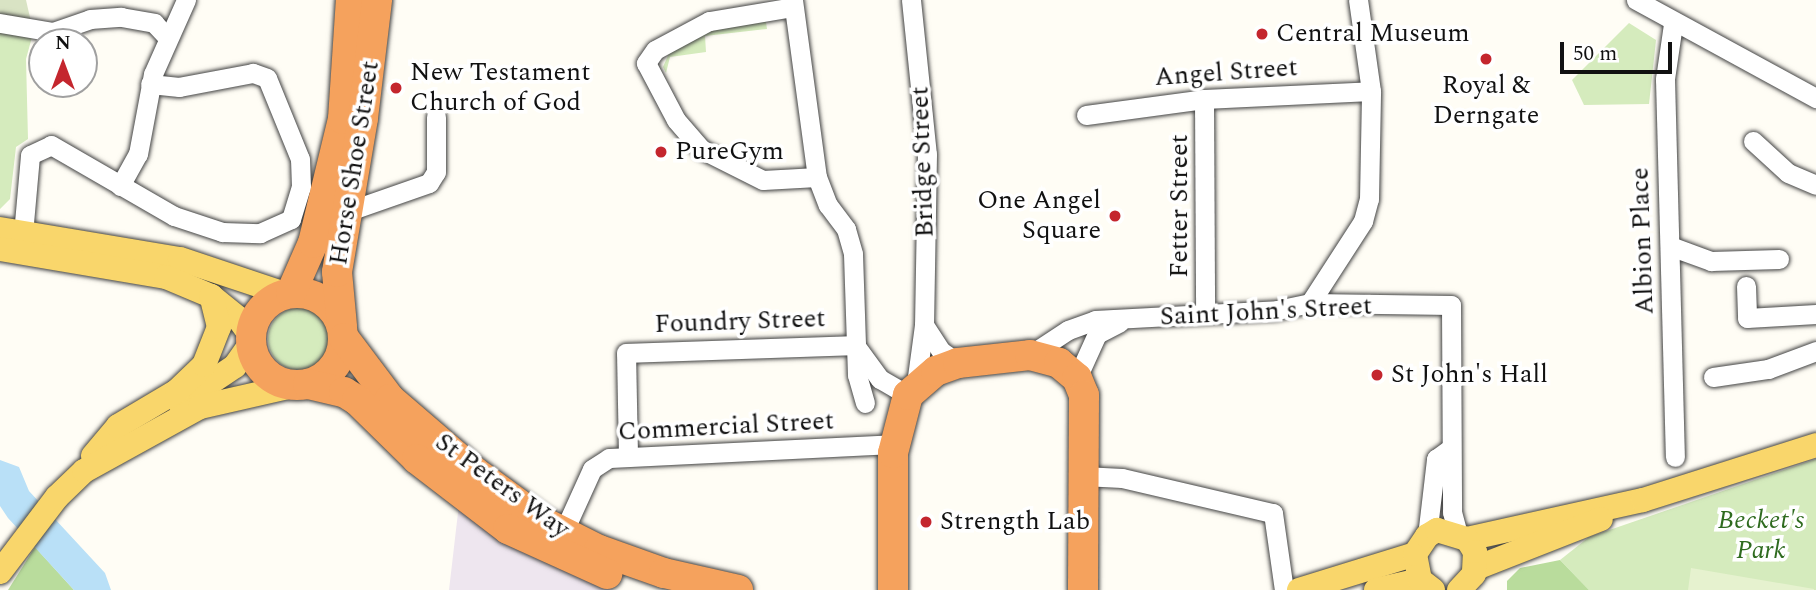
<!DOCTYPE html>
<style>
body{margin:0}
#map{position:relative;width:1816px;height:590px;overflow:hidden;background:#fffdf5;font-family:Spectral,serif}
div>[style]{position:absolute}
.industrial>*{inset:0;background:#eee6ef}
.green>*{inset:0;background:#d5ebbd}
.round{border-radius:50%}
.forest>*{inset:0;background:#b9dc9c}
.cemetery>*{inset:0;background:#d9e3c4}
.pitch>*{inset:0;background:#e6f2cf}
.water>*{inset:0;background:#b9e0f7}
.roads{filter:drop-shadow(0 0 2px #444) drop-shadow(0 0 2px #444)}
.minor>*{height:19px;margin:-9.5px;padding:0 9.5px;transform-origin:9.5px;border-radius:9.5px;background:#fff}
.major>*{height:24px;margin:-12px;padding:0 12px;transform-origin:12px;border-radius:12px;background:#f9d66b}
.highway>*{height:30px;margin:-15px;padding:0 15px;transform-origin:15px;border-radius:15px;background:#f5a25d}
.highway>.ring{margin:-15px;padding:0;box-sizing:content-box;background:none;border:30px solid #f5a25d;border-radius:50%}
.dots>*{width:19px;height:19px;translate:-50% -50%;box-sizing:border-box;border:4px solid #fff;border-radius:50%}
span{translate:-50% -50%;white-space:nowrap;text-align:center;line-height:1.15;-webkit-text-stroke:7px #fff;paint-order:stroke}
.poi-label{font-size:26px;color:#111}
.left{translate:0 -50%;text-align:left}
.right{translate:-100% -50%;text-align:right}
.street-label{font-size:26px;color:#111}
.park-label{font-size:26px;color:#2f6b1f;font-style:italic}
.north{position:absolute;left:28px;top:28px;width:70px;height:70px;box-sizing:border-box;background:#fff;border:2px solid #a0a0a0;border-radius:50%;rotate:0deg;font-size:19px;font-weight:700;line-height:28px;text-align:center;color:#111}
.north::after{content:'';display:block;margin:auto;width:24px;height:32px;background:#c4262e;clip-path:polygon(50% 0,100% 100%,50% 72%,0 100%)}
.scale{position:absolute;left:1560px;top:42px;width:112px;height:32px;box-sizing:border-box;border:4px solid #111;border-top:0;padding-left:9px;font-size:21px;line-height:24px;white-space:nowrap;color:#111;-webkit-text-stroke:5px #fff;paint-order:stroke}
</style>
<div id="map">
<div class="industrial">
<div style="clip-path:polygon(459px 504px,538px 559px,614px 590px,449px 590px)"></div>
</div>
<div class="green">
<div style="clip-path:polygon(765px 15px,767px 29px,705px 36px,706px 52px,670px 57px,666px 73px,663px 67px,670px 51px,703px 31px)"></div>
<div style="clip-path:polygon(1629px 23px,1656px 40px,1649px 104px,1584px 105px,1572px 80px)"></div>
<div style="clip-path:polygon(0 28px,32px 37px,26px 59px,28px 139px,16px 147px,10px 199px,0 209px)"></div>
<div class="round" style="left:268px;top:308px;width:62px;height:62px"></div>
<div style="clip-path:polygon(1816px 459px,1816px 590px,1589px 590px,1560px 560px,1589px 537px)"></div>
</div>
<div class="forest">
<div style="clip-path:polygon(35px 547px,74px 590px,8px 590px)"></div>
<div style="clip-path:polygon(1560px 560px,1589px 590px,1507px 590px,1507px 581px,1520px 568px)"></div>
</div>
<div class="cemetery">
<div style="clip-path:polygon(0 0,26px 0,31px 22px,0 16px)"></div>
</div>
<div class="pitch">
<div style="clip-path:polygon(1691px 568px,1814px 589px,1814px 590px,1688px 590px)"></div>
</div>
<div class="water">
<div style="clip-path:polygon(0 460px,19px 467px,29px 491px,105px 573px,111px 590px,74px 590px,8px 518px,0 506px)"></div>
</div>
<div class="roads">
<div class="minor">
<div style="left:793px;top:0;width:179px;rotate:82.3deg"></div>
<div style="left:817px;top:177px;width:30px;rotate:69deg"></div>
<div style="left:828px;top:205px;width:30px;rotate:53deg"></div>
<div style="left:846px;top:229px;width:26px;rotate:74deg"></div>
<div style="left:853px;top:254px;width:121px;rotate:88.1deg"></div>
<div style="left:857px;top:375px;width:29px;rotate:74deg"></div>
<div style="left:911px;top:0;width:155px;rotate:84.1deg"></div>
<div style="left:927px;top:154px;width:171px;rotate:91deg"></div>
<div style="left:924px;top:325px;width:60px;rotate:97.7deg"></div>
<div style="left:1636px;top:0;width:205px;rotate:28.6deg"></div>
<div style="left:793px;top:7px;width:85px;rotate:170.5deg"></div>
<div style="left:709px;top:21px;width:61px;rotate:151.8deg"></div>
<div style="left:655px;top:50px;width:16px;rotate:125deg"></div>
<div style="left:646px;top:63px;width:64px;rotate:62.2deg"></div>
<div style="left:676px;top:120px;width:38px;rotate:49deg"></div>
<div style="left:701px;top:149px;width:69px;rotate:26.6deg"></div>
<div style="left:763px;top:180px;width:54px;rotate:-3.2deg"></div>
<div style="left:0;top:23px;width:54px;rotate:9.6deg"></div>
<div style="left:53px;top:32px;width:39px;rotate:-19deg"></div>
<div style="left:90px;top:19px;width:31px;rotate:-4deg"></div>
<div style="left:121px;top:17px;width:34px;rotate:10deg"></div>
<div style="left:154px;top:23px;width:19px;rotate:47deg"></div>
<div style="left:1673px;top:24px;width:56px;rotate:98.3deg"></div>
<div style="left:1665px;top:79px;width:378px;rotate:88.5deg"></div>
<div style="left:1204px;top:99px;width:215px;rotate:89.7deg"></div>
<div style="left:1086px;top:115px;width:119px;rotate:-7.7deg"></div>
<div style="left:1204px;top:99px;width:167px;rotate:-2.7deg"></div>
<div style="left:1753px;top:141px;width:47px;rotate:42.4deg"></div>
<div style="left:1788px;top:173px;width:30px;rotate:23deg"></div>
<div style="left:120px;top:186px;width:37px;rotate:-61deg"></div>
<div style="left:138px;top:154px;width:81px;rotate:-79.4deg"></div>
<div style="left:153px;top:74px;width:81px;rotate:-66deg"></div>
<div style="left:346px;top:212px;width:88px;rotate:-19.3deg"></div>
<div style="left:429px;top:183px;width:13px;rotate:-58deg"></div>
<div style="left:436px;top:172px;width:55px;rotate:-90deg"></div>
<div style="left:23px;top:234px;width:79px;rotate:-84.9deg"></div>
<div style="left:30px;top:155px;width:23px;rotate:-25deg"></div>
<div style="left:51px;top:145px;width:142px;rotate:30deg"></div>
<div style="left:174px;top:216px;width:51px;rotate:18.4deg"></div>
<div style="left:222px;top:232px;width:38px;rotate:2deg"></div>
<div style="left:260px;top:233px;width:34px;rotate:-24deg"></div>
<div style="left:291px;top:219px;width:34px;rotate:-73deg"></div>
<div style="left:301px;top:187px;width:28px;rotate:-92deg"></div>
<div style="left:300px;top:159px;width:87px;rotate:-112.2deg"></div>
<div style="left:267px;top:78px;width:15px;rotate:-160deg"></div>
<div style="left:253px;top:73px;width:75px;rotate:169.3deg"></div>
<div style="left:179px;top:87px;width:29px;rotate:-174deg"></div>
<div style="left:1670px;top:246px;width:44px;rotate:20.1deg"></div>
<div style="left:1711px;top:261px;width:68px;rotate:-1.7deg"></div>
<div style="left:1746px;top:286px;width:32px;rotate:88deg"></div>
<div style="left:1747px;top:318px;width:69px;rotate:-3.3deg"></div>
<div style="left:1310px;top:303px;width:98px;rotate:-57.1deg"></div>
<div style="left:1363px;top:221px;width:23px;rotate:-75deg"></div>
<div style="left:1369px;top:199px;width:108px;rotate:-88.9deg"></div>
<div style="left:1371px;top:91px;width:92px;rotate:-98.1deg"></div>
<div style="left:924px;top:325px;width:31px;rotate:57deg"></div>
<div style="left:941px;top:351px;width:21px;rotate:35deg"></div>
<div style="left:858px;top:349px;width:37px;rotate:54deg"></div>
<div style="left:880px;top:379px;width:32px;rotate:30deg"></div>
<div style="left:1030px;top:355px;width:45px;rotate:-33.3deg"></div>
<div style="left:1068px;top:330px;width:29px;rotate:-20deg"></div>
<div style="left:1095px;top:320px;width:182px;rotate:-3.1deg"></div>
<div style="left:1277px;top:310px;width:34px;rotate:-12deg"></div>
<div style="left:1310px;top:303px;width:141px;rotate:0.8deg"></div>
<div style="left:1451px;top:305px;width:207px;rotate:89.7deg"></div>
<div style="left:1452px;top:512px;width:23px;rotate:75deg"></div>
<div style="left:1713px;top:377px;width:56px;rotate:-8.3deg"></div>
<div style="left:1768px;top:369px;width:51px;rotate:-20.6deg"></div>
<div style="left:1077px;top:378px;width:48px;rotate:-65.6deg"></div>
<div style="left:1097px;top:334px;width:25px;rotate:-27deg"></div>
<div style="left:628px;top:455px;width:102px;rotate:-91.1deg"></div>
<div style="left:626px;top:353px;width:230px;rotate:-2deg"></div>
<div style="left:1083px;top:476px;width:39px;rotate:3deg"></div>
<div style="left:1122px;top:478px;width:155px;rotate:13.1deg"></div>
<div style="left:1273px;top:513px;width:78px;rotate:81.9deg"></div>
<div style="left:563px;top:533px;width:70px;rotate:-65.6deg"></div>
<div style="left:592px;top:469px;width:20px;rotate:-33deg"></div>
<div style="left:609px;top:458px;width:285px;rotate:-2.8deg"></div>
<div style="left:1427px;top:536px;width:78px;rotate:-83.3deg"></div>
<div style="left:1436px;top:459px;width:17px;rotate:-36deg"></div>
</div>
<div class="major">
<div style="left:0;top:229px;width:182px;rotate:9.5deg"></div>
<div style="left:180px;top:259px;width:111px;rotate:18.4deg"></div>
<div style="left:0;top:249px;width:168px;rotate:9.6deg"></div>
<div style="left:166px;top:277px;width:49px;rotate:22.9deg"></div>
<div style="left:211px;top:296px;width:35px;rotate:39deg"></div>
<div style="left:238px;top:318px;width:22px;rotate:54deg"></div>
<div style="left:180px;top:403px;width:66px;rotate:-33.9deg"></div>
<div style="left:235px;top:366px;width:28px;rotate:-55deg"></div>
<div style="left:93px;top:456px;width:39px;rotate:-50deg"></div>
<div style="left:118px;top:426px;width:69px;rotate:-30.7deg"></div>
<div style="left:177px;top:391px;width:37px;rotate:-44deg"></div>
<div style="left:204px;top:365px;width:41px;rotate:-68.5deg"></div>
<div style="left:219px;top:327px;width:32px;rotate:-104deg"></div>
<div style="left:1467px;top:539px;width:180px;rotate:-12.5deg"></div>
<div style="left:1643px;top:500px;width:182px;rotate:-17.6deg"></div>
<div style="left:1476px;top:568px;width:134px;rotate:-21.4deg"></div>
<div style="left:0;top:572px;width:94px;rotate:-52.8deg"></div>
<div style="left:57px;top:497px;width:37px;rotate:-44deg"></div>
<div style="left:84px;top:471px;width:132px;rotate:-28.9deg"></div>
<div style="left:200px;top:407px;width:99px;rotate:-12.8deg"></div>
<div style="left:1299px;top:590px;width:121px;rotate:-17.2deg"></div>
<div style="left:1376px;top:590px;width:45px;rotate:-12.8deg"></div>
<div style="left:1433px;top:590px;width:16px;rotate:-142deg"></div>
<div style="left:1420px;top:580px;width:26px;rotate:-101deg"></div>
<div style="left:1415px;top:554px;width:22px;rotate:-56deg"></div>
<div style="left:1427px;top:536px;width:12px;rotate:-31deg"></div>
<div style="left:1437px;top:530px;width:31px;rotate:17deg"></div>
<div style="left:1467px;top:539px;width:15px;rotate:58deg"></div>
<div style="left:1475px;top:552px;width:22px;rotate:93deg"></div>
<div style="left:1474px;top:574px;width:22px;rotate:133deg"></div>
</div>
<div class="highway">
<div class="ring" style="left:251px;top:293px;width:62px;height:62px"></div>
<div style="left:291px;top:293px;width:55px;rotate:-66.3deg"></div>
<div style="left:313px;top:243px;width:128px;rotate:-76.4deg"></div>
<div style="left:343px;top:119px;width:119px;rotate:-86.2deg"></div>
<div style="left:342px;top:326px;width:54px;rotate:-95.3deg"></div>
<div style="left:337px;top:272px;width:156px;rotate:-80.4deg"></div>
<div style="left:363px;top:118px;width:119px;rotate:-83.2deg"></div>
<div style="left:344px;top:338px;width:76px;rotate:53deg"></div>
<div style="left:390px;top:399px;width:112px;rotate:40.7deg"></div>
<div style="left:475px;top:472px;width:87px;rotate:36.1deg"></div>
<div style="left:545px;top:523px;width:60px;rotate:26.6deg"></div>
<div style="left:599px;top:550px;width:69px;rotate:19.5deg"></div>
<div style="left:664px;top:573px;width:76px;rotate:12.9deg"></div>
<div style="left:308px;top:384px;width:37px;rotate:13deg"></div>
<div style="left:344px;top:392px;width:15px;rotate:32deg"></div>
<div style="left:357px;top:400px;width:84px;rotate:44.5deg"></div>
<div style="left:417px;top:459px;width:115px;rotate:37.6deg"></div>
<div style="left:508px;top:529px;width:109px;rotate:24.4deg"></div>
<div style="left:893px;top:590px;width:137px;rotate:-90deg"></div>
<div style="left:893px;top:453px;width:60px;rotate:-75.5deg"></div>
<div style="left:908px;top:395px;width:37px;rotate:-41deg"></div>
<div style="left:936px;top:371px;width:23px;rotate:-20deg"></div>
<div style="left:958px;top:363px;width:72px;rotate:-6.3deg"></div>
<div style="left:1030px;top:355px;width:30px;rotate:15deg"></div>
<div style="left:1059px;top:363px;width:23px;rotate:40deg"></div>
<div style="left:1077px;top:378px;width:18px;rotate:68deg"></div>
<div style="left:1084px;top:395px;width:195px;rotate:90.3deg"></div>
</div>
</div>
<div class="dots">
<div style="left:1262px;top:34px;background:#c4262e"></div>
<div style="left:1486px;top:59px;background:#c4262e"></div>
<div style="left:396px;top:88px;background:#c4262e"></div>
<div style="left:661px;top:152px;background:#c4262e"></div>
<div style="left:1115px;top:216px;background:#c4262e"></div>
<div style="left:1377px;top:375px;background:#c4262e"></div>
<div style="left:926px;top:522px;background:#c4262e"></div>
</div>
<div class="poi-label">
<span class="left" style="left:1276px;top:34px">Central Museum</span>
<span class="left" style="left:410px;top:88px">New Testament<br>Church of God</span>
<span style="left:1486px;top:101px">Royal &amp;<br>Derngate</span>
<span class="left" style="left:675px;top:152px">PureGym</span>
<span class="right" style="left:1101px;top:216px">One Angel<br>Square</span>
<span class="left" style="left:1391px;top:375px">St John's Hall</span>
<span class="left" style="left:940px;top:522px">Strength Lab</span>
</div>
<div class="street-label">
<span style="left:1226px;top:73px;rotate:-4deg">Angel Street</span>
<span style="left:923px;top:162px;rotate:-92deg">Bridge Street</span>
<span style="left:355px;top:163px;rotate:-81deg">Horse Shoe Street</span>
<span style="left:1180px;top:206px;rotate:-90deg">Fetter Street</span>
<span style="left:1643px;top:241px;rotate:-92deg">Albion Place</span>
<span style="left:1266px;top:312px;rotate:-3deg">Saint John's Street</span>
<span style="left:740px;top:322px;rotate:-2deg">Foundry Street</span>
<span style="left:726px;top:427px;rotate:-3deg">Commercial Street</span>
<span style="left:502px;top:486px;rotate:36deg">St Peters Way</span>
</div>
<div class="park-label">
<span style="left:1761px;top:536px">Becket's<br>Park</span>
</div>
<div class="north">N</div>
<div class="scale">50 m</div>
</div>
